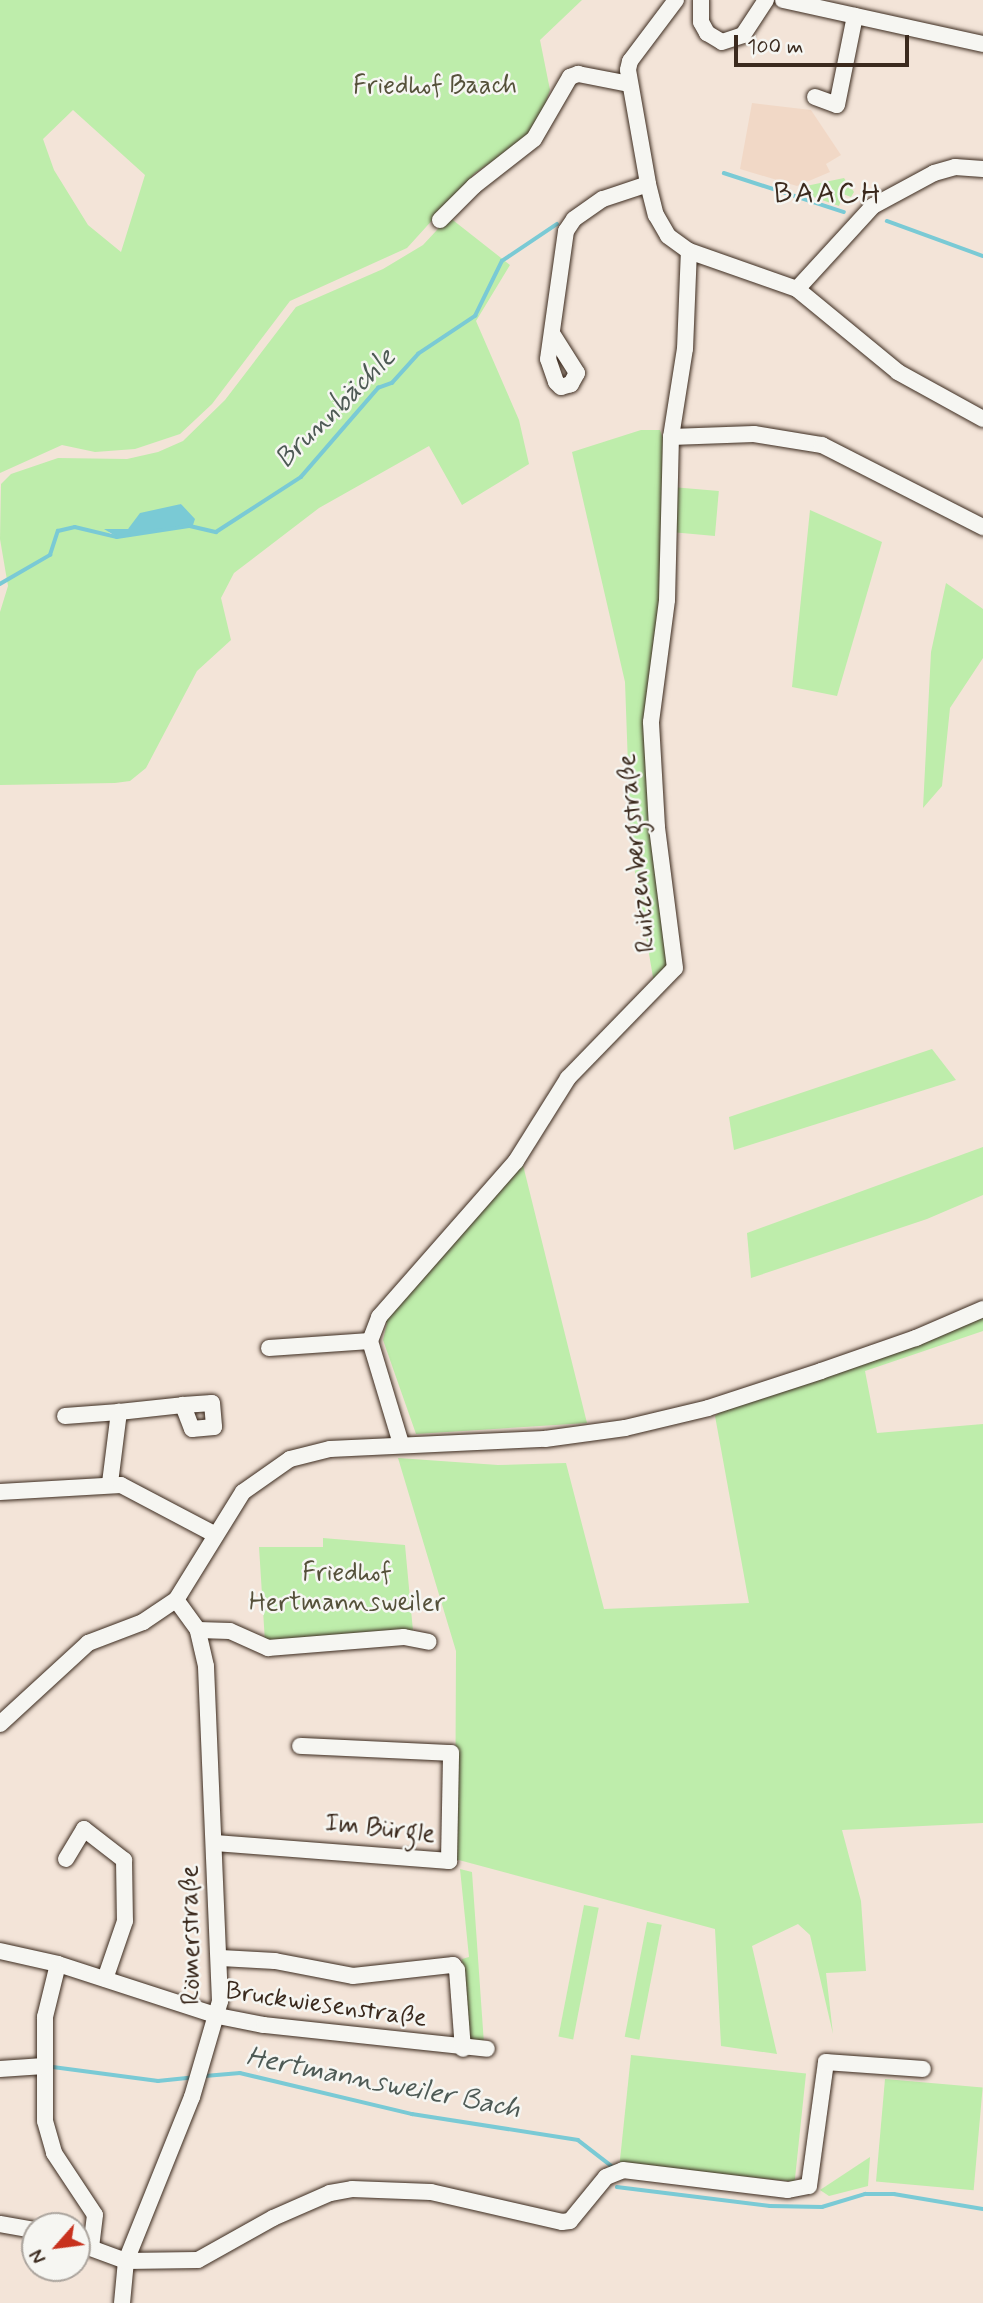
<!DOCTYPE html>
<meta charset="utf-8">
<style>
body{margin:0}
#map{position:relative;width:983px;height:2303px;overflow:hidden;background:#f3e4d8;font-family:Mynerve,sans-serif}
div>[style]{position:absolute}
.built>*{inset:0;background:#f1d8c6}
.green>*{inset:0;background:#beedab;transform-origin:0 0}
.water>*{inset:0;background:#7acad5}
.stream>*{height:3.5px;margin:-1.75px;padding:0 1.75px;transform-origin:1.75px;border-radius:1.75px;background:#7acad5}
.roads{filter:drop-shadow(0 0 2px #3b2a1e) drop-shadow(0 0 2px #3b2a1e)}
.minor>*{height:16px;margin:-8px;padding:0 8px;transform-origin:8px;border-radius:8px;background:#f6f6f2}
span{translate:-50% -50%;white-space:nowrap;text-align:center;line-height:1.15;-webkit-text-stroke:5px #f6f6f2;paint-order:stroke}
.park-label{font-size:26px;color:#55513a}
.street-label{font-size:26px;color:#3b2a1e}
.water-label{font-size:28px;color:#4e5a55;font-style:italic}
.quarter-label{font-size:30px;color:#3b2a1e;letter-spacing:2px}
.north{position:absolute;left:21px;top:2212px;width:70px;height:70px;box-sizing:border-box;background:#f6f6f2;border:2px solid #aba49d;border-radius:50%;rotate:242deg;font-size:19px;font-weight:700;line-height:28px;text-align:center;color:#3b2a1e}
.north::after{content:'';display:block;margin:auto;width:24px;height:32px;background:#c8321e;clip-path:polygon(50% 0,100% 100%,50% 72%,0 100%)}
.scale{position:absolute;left:734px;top:35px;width:175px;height:32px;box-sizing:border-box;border:4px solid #3b2a1e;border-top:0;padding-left:9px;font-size:21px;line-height:24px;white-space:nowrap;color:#3b2a1e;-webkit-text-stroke:5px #f6f6f2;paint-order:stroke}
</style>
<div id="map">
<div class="built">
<div style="clip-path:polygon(752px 103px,811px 110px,841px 155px,826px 164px,830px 172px,797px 186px,740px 169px)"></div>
</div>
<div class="green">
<div style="clip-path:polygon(evenodd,0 0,582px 0,540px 40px,550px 90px,541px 117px,524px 140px,475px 173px,407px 248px,290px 301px,212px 404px,180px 434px,135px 449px,95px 452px,62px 445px,0 473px,0 0,73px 110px,145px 175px,121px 252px,88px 225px,54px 170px,43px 139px,73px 110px)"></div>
<div style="clip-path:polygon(844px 178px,854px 192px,851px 197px,843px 194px,839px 206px,805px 194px,806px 186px)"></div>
<div style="clip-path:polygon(evenodd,449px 217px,510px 265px,476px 321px,519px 420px,529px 464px,462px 505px,429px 446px,319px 508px,234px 573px,221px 598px,231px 640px,197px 671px,146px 768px,130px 781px,115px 783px,0 785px,0 612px,8px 586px,0 539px,1px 484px,11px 474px,58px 458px,127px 459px,158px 452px,183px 441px,225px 400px,296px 307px,383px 269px,423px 245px,449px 217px,181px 504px,193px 525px,110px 536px,109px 529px,128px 529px,181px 504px)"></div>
<div style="clip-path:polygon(641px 430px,660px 430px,664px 441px,663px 611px,650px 689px,668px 969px,654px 983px,631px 849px,625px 682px,572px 452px)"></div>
<div style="left:672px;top:487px;width:47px;height:45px;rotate:5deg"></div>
<div style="clip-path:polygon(810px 510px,882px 542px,837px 696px,792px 687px)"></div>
<div style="clip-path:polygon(946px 583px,983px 609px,983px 658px,950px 708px,942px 786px,923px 808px,931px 652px)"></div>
<div style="clip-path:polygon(932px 1049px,956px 1080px,734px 1150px,729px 1117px)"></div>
<div style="clip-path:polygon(983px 1147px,983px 1195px,927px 1219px,751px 1278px,747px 1233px)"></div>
<div style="clip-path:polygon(520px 1153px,587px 1423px,416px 1434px,383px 1340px,387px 1323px,379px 1317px)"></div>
<div style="clip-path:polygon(983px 1318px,983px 1331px,865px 1371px,877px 1433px,983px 1424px,983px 1823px,842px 1830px,861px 1901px,866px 1971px,826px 1973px,833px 2034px,810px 1935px,798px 1924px,752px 1946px,777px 2054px,721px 2046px,715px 1929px,455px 1859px,456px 1651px,398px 1458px,498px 1465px,566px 1463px,604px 1609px,749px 1603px,715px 1416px,729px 1405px,860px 1365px)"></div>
<div style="clip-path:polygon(323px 1538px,405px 1545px,413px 1631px,265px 1642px,259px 1547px,323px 1547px)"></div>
<div style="clip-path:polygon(460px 1869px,472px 1872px,484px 2044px,468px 2043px,462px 1959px,469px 1957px)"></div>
<div style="left:584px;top:1905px;width:15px;height:134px;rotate:11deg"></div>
<div style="left:647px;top:1922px;width:15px;height:117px;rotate:11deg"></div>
<div style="left:631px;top:2055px;width:176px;height:109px;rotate:6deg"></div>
<div style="left:885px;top:2079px;width:98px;height:103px;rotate:5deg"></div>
<div style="clip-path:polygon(870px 2157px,868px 2186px,829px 2196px,820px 2190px)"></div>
</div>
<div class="water">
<div style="clip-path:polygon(181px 504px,195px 519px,193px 525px,117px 537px,104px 529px,128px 529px,140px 513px)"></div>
</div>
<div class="stream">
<div style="left:724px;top:173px;width:126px;rotate:18deg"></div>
<div style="left:887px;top:221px;width:102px;rotate:20deg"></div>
<div style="left:0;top:584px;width:58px;rotate:-30.1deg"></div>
<div style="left:50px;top:555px;width:25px;rotate:-72deg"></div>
<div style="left:58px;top:531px;width:17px;rotate:-13deg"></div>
<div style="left:75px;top:527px;width:43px;rotate:13.4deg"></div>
<div style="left:117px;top:537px;width:74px;rotate:-8.6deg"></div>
<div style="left:190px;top:526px;width:27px;rotate:13deg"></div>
<div style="left:216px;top:532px;width:101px;rotate:-32.9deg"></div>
<div style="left:301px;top:477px;width:118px;rotate:-49.1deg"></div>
<div style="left:378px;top:388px;width:15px;rotate:-20deg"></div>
<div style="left:392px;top:383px;width:39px;rotate:-48deg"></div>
<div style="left:418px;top:354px;width:69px;rotate:-33.7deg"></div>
<div style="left:475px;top:316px;width:61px;rotate:-63.9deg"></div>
<div style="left:502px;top:261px;width:66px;rotate:-33.9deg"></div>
<div style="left:53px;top:2067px;width:106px;rotate:7.6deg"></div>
<div style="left:158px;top:2081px;width:36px;rotate:-6deg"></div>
<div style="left:205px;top:2076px;width:35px;rotate:-5deg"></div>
<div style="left:240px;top:2073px;width:177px;rotate:13.4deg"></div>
<div style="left:412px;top:2114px;width:168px;rotate:8.9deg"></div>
<div style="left:578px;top:2140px;width:44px;rotate:37.6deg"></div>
<div style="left:617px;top:2187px;width:154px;rotate:7.1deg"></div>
<div style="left:770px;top:2206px;width:52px;rotate:1.1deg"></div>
<div style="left:822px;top:2207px;width:45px;rotate:-16.8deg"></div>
<div style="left:865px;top:2194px;width:29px"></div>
<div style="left:894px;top:2194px;width:90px;rotate:9.6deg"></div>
</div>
<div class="roads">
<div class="minor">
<div style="left:676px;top:0;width:76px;rotate:127deg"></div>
<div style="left:630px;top:61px;width:9px;rotate:103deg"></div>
<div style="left:628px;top:70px;width:116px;rotate:80deg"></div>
<div style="left:648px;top:184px;width:32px;rotate:76deg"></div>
<div style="left:656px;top:215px;width:24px;rotate:60deg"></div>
<div style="left:668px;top:236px;width:26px;rotate:36deg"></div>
<div style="left:689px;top:251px;width:114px;rotate:19.4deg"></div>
<div style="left:797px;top:289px;width:131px;rotate:39.4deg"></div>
<div style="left:898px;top:372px;width:97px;rotate:28.9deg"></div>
<div style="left:701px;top:0;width:22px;rotate:90deg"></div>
<div style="left:701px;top:22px;width:13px;rotate:61deg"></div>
<div style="left:707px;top:33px;width:17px;rotate:31deg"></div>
<div style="left:722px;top:42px;width:22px;rotate:-18deg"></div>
<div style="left:743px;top:35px;width:42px;rotate:-56.7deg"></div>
<div style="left:783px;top:0;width:205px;rotate:12.4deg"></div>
<div style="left:815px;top:97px;width:23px;rotate:20deg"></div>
<div style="left:837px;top:105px;width:91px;rotate:-78.6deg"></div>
<div style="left:440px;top:220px;width:48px;rotate:-45deg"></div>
<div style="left:474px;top:186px;width:76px;rotate:-38.1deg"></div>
<div style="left:534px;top:139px;width:72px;rotate:-59.9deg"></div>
<div style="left:570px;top:77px;width:9px;rotate:-21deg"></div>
<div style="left:578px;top:74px;width:53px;rotate:10.9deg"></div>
<div style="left:797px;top:289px;width:113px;rotate:-47.5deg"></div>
<div style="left:873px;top:206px;width:69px;rotate:-28.4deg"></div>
<div style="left:934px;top:173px;width:22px;rotate:-16deg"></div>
<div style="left:955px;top:167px;width:28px;rotate:4deg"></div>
<div style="left:553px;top:335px;width:45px;rotate:57.7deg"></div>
<div style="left:577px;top:373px;width:13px;rotate:119deg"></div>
<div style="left:571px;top:384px;width:10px;rotate:163deg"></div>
<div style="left:561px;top:387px;width:7px;rotate:-135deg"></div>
<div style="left:556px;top:382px;width:24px;rotate:-109deg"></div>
<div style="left:548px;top:359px;width:129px;rotate:-82deg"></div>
<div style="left:566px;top:231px;width:14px;rotate:-56deg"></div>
<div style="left:574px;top:219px;width:35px;rotate:-35deg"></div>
<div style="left:603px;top:199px;width:47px;rotate:-18.4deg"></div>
<div style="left:671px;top:437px;width:83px;rotate:-2.1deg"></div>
<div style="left:754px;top:434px;width:69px;rotate:9.2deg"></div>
<div style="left:822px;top:445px;width:181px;rotate:27deg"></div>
<div style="left:370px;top:1341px;width:26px;rotate:-69deg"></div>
<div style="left:379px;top:1317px;width:208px;rotate:-48.7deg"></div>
<div style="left:516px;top:1161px;width:98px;rotate:-57.9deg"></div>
<div style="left:568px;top:1078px;width:153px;rotate:-45.8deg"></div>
<div style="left:675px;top:968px;width:142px;rotate:-97.3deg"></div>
<div style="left:657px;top:827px;width:105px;rotate:-93.3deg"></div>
<div style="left:651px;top:722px;width:123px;rotate:-82.5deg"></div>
<div style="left:667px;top:600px;width:163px;rotate:-88.6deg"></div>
<div style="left:671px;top:437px;width:89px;rotate:-81deg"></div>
<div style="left:685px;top:349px;width:98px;rotate:-87.7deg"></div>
<div style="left:370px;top:1341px;width:108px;rotate:73.2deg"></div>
<div style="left:269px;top:1348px;width:101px;rotate:-4deg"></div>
<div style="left:65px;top:1416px;width:54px;rotate:-4.2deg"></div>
<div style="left:110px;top:1483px;width:72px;rotate:-82.8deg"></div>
<div style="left:119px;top:1412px;width:64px;rotate:-6.2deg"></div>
<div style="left:183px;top:1405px;width:29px;rotate:-4deg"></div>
<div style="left:212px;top:1403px;width:24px;rotate:85deg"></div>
<div style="left:214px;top:1427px;width:22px;rotate:175deg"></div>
<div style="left:192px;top:1429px;width:26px;rotate:-111deg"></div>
<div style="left:0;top:1492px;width:121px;rotate:-3.3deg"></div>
<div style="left:121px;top:1485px;width:107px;rotate:27.8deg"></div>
<div style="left:198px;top:1630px;width:32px;rotate:2deg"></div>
<div style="left:230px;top:1631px;width:42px;rotate:24.1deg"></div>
<div style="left:268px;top:1648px;width:136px;rotate:-4.6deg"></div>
<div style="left:404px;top:1637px;width:25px;rotate:11deg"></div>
<div style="left:0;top:1724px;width:120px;rotate:-42.6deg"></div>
<div style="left:88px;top:1643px;width:59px;rotate:-20.9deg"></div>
<div style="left:143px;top:1622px;width:40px;rotate:-34deg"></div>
<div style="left:176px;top:1600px;width:127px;rotate:-58.2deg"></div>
<div style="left:243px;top:1492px;width:57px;rotate:-35.1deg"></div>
<div style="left:290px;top:1459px;width:41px;rotate:-14deg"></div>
<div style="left:330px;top:1449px;width:215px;rotate:-2.7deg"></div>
<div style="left:545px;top:1439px;width:81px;rotate:-7.8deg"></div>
<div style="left:625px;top:1428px;width:85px;rotate:-13.5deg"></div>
<div style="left:708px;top:1408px;width:119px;rotate:-18.1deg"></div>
<div style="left:821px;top:1371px;width:101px;rotate:-19.2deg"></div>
<div style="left:916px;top:1338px;width:73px;rotate:-23.4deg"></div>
<div style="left:215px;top:1843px;width:235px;rotate:4.4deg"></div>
<div style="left:449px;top:1861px;width:108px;rotate:-88.9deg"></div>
<div style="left:451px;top:1753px;width:151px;rotate:-177.3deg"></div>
<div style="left:66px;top:1859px;width:35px;rotate:-59deg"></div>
<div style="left:84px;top:1829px;width:51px;rotate:37.8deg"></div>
<div style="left:124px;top:1860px;width:61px;rotate:89.1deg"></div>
<div style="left:125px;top:1921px;width:61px;rotate:109deg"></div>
<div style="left:0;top:1951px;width:59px;rotate:12.6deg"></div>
<div style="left:58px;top:1964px;width:168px;rotate:18deg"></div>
<div style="left:218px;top:2016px;width:47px;rotate:11.1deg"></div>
<div style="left:264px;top:2025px;width:224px;rotate:6.1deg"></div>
<div style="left:221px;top:1958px;width:54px;rotate:3.2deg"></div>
<div style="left:275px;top:1961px;width:79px;rotate:10.9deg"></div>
<div style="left:353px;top:1976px;width:101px;rotate:-6.3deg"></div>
<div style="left:453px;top:1965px;width:6px;rotate:51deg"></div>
<div style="left:457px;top:1970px;width:79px;rotate:85.7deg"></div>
<div style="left:58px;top:1964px;width:55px;rotate:103.8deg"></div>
<div style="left:45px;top:2017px;width:104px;rotate:90deg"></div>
<div style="left:45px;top:2121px;width:33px;rotate:74deg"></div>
<div style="left:54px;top:2153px;width:74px;rotate:56.5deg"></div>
<div style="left:95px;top:2215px;width:32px;rotate:97deg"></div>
<div style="left:0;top:2069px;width:44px;rotate:-3.9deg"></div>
<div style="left:0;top:2224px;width:36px;rotate:10deg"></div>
<div style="left:77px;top:2243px;width:52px;rotate:20.2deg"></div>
<div style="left:126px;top:2261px;width:72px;rotate:-0.8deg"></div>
<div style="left:198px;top:2260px;width:86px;rotate:-29.2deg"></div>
<div style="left:273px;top:2218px;width:62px;rotate:-23.7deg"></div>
<div style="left:330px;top:2193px;width:22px;rotate:-10deg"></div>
<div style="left:352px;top:2189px;width:79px;rotate:2.2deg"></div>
<div style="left:431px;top:2192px;width:134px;rotate:12.9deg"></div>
<div style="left:562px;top:2222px;width:8px;rotate:-7deg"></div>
<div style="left:570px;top:2221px;width:57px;rotate:-50.7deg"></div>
<div style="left:606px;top:2177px;width:18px;rotate:-22deg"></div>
<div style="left:623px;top:2170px;width:166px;rotate:6.9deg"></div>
<div style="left:788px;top:2190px;width:21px;rotate:-11deg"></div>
<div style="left:809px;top:2186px;width:125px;rotate:-82.2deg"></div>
<div style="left:826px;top:2062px;width:97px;rotate:4.1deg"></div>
<div style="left:122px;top:2303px;width:42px;rotate:-84.6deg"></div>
<div style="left:126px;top:2261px;width:177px;rotate:-68.1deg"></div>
<div style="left:192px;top:2097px;width:100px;rotate:-73.7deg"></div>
<div style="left:220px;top:2001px;width:335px;rotate:-92.4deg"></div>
<div style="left:206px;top:1666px;width:37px;rotate:-103deg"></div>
<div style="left:198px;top:1630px;width:37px;rotate:-126deg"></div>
</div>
</div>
<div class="park-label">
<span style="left:435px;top:87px">Friedhof Baach</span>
<span style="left:347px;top:1589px">Friedhof<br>Hertmannsweiler</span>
</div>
<div class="street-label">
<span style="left:638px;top:853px;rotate:-96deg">Ruitzenbergstraße</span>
<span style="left:380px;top:1830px;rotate:6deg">Im Bürgle</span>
<span style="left:192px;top:1935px;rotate:-91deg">Römerstraße</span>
<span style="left:326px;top:2006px;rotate:8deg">Bruckwiesenstraße</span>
</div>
<div class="water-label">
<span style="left:336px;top:409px;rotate:-45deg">Brunnbächle</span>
<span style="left:383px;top:2084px;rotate:11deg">Hertmannsweiler Bach</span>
</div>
<div class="quarter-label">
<span style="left:828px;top:194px">BAACH</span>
</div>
<div class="north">N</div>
<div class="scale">100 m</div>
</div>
